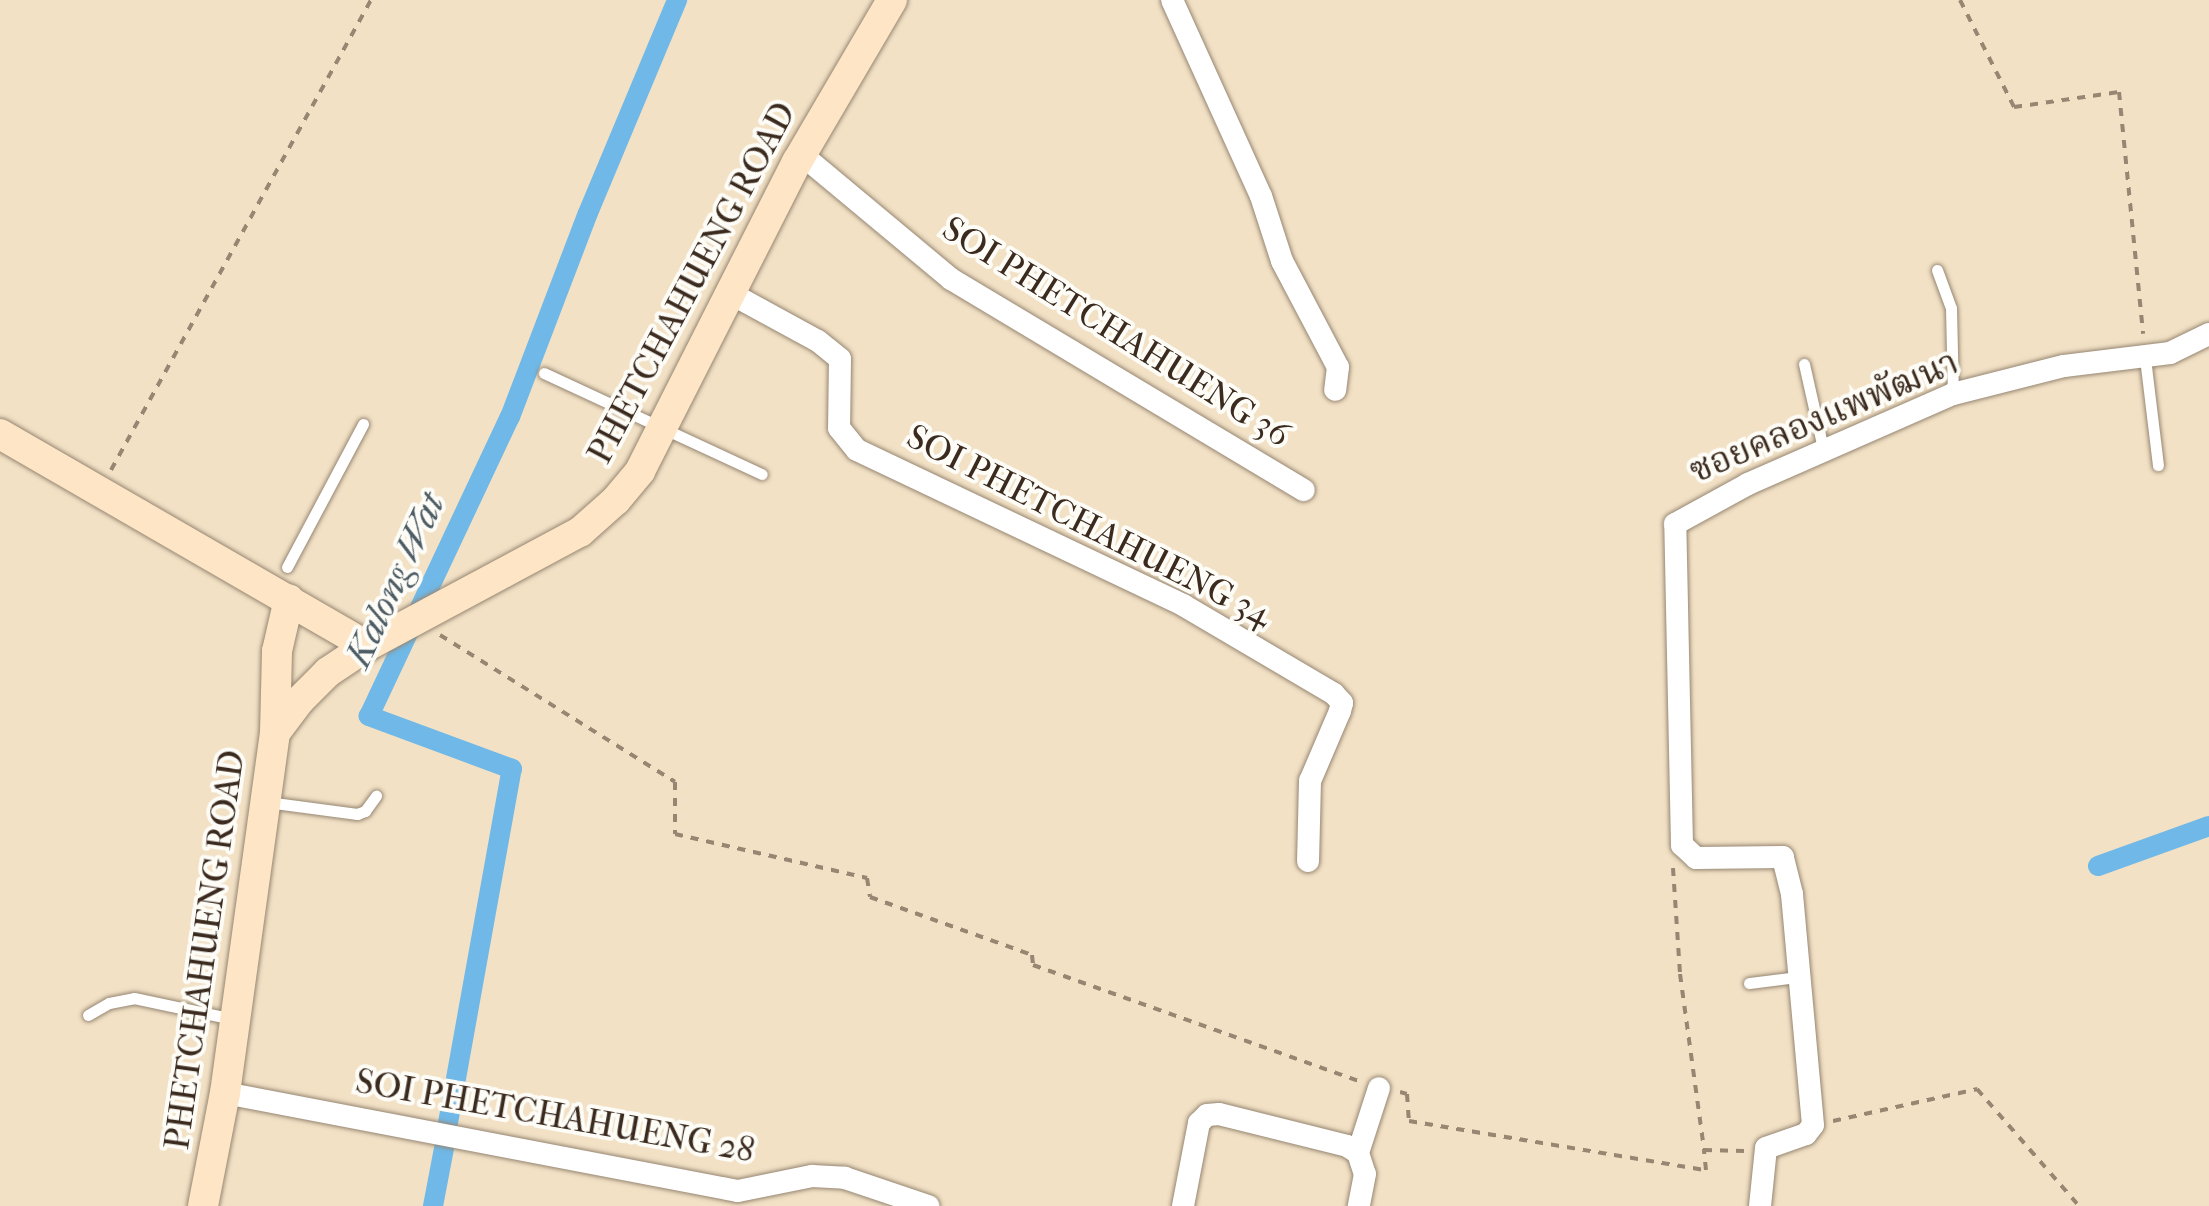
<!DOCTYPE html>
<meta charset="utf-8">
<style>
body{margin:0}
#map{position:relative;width:2209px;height:1206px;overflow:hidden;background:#f2e1c5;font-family:"IM FELL French Canon","Noto Serif Thai",serif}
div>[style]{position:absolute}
.canal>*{height:20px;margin:-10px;padding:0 10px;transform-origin:10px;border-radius:10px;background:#6fb8e7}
.path>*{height:4px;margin-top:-2px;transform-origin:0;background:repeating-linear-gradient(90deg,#968672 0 8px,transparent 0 16px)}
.roads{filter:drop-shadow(0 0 2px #968672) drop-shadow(0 0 2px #968672)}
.lane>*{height:11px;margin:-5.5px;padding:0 5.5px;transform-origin:5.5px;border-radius:5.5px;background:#fff}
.street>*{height:22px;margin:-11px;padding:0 11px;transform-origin:11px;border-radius:11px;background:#fff}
.secondary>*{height:30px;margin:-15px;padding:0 15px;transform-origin:15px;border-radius:15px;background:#fde5c5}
span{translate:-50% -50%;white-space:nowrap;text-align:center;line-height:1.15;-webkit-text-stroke:8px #fdfcf7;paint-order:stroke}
.street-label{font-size:35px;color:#3b2a1e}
.water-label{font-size:38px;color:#4d5c64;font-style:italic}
</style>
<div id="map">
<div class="canal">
<div style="left:2098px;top:866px;width:118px;rotate:-19.8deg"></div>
<div style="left:448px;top:1123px;width:360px;rotate:-79.8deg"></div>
<div style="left:512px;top:769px;width:153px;rotate:-159.7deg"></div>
<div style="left:369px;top:716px;width:331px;rotate:-64.8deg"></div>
<div style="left:510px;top:417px;width:218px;rotate:-69.1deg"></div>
<div style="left:588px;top:213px;width:231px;rotate:-67.3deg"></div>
<div style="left:433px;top:1206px;width:64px;rotate:-79.2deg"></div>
</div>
<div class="path">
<div style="left:1960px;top:0;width:120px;rotate:63.2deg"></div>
<div style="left:2014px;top:107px;width:106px;rotate:-8.1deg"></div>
<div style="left:2119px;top:92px;width:243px;rotate:84.3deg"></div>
<div style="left:111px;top:470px;width:537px;rotate:-61.05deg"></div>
<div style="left:440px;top:635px;width:277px;rotate:32deg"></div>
<div style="left:675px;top:782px;width:52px;rotate:90deg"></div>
<div style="left:675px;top:834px;width:197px;rotate:12.9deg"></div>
<div style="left:867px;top:878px;width:19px;rotate:81deg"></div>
<div style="left:870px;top:897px;width:172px;rotate:19.7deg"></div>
<div style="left:1032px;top:955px;width:10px;rotate:84deg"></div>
<div style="left:1033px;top:965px;width:349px;rotate:19.6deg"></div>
<div style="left:1673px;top:868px;width:106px;rotate:86.2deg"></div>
<div style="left:1680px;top:974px;width:178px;rotate:82.2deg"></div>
<div style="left:1704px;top:1150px;width:40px;rotate:1.4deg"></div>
<div style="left:1400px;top:1092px;width:7px;rotate:16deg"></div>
<div style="left:1407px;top:1094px;width:27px;rotate:86deg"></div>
<div style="left:1409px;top:1121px;width:301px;rotate:9.4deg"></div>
<div style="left:1706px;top:1170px;width:20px;rotate:-96deg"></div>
<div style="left:1833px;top:1121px;width:148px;rotate:-12.5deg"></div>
<div style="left:1977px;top:1089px;width:155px;rotate:48.9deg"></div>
</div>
<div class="roads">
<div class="lane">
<div style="left:1937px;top:270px;width:40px;rotate:69.8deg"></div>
<div style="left:1951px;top:308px;width:86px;rotate:88.7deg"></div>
<div style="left:2145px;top:358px;width:108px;rotate:83.1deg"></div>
<div style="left:1804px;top:364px;width:91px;rotate:77.3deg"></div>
<div style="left:544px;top:373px;width:240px;rotate:24.9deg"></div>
<div style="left:287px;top:567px;width:162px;rotate:-62deg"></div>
<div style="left:267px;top:802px;width:91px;rotate:7.6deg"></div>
<div style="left:357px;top:814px;width:9px;rotate:-21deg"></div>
<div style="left:365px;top:811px;width:19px;rotate:-54deg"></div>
<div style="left:1749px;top:983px;width:48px;rotate:-7.1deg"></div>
<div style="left:88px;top:1015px;width:24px;rotate:-30deg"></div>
<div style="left:109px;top:1003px;width:25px;rotate:-11deg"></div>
<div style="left:134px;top:998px;width:101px;rotate:12deg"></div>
</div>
<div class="street">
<div style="left:1172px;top:0;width:215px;rotate:65.6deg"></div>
<div style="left:1261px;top:196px;width:68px;rotate:72.1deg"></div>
<div style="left:1282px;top:261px;width:120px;rotate:62.2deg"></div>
<div style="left:1338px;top:367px;width:23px;rotate:97deg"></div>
<div style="left:801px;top:154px;width:195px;rotate:39.8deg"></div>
<div style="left:951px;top:279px;width:411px;rotate:30.9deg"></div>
<div style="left:728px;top:292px;width:102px;rotate:28.6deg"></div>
<div style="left:818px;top:341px;width:28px;rotate:39deg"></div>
<div style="left:840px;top:359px;width:69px;rotate:90.8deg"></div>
<div style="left:839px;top:428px;width:28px;rotate:51deg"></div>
<div style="left:857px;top:450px;width:361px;rotate:25.4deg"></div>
<div style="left:1183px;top:605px;width:175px;rotate:30.5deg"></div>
<div style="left:1334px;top:694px;width:12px;rotate:48deg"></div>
<div style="left:1342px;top:703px;width:8px;rotate:104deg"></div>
<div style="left:1340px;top:711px;width:76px;rotate:113.2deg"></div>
<div style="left:1310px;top:781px;width:80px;rotate:91.4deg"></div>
<div style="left:225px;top:1093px;width:522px;rotate:10.82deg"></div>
<div style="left:738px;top:1191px;width:76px;rotate:-11.5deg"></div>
<div style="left:812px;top:1176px;width:33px;rotate:3deg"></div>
<div style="left:845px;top:1178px;width:88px;rotate:18.6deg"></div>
<div style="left:1358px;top:1153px;width:68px;rotate:-72.1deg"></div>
<div style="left:1183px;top:1206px;width:85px;rotate:-79.1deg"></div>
<div style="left:1199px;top:1123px;width:11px;rotate:-45deg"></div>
<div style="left:1207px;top:1115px;width:12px;rotate:-5deg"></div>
<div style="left:1219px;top:1114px;width:132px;rotate:14deg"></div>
<div style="left:1347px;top:1146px;width:13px;rotate:32deg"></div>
<div style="left:1358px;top:1153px;width:22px;rotate:72deg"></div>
<div style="left:1365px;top:1174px;width:33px;rotate:101deg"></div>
<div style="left:1760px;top:1206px;width:58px;rotate:-84.1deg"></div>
<div style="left:1766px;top:1148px;width:42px;rotate:-19.3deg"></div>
<div style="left:1806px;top:1134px;width:11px;rotate:-52deg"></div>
<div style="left:1813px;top:1125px;width:232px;rotate:-95.2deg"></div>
<div style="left:1792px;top:894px;width:38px;rotate:-104deg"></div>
<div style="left:1783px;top:857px;width:87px;rotate:179.3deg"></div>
<div style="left:1696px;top:858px;width:19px;rotate:-137deg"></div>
<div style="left:1682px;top:845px;width:321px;rotate:-91.2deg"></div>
<div style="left:1675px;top:524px;width:83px;rotate:-28.7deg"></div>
<div style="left:1748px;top:484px;width:224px;rotate:-23.7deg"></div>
<div style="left:1953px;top:394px;width:114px;rotate:-14.2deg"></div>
<div style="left:2064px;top:366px;width:107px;rotate:-7deg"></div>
<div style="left:2170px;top:353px;width:43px;rotate:-26deg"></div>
</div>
<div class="secondary">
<div style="left:0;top:434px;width:424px;rotate:30deg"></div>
<div style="left:275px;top:733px;width:82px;rotate:-88.6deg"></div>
<div style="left:277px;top:651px;width:53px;rotate:-77deg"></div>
<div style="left:203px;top:1206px;width:115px;rotate:-79deg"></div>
<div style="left:225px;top:1093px;width:363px;rotate:-82.1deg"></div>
<div style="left:275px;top:733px;width:40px;rotate:-53deg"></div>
<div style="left:299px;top:701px;width:41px;rotate:-45deg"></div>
<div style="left:328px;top:672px;width:47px;rotate:-33.7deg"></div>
<div style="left:367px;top:646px;width:242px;rotate:-28.2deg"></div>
<div style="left:580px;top:532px;width:48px;rotate:-41.6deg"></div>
<div style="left:616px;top:500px;width:38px;rotate:-50deg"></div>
<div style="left:640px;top:471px;width:347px;rotate:-63.1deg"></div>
<div style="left:797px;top:162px;width:188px;rotate:-59.6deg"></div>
</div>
</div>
<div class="street-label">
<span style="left:692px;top:283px;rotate:-62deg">PHETCHAHUENG ROAD</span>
<span style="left:1116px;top:332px;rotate:32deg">SOI PHETCHAHUENG 36</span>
<span style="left:1824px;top:417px;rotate:-23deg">ซอยคลองแพพัฒนา</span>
<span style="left:1089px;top:526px;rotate:27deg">SOI PHETCHAHUENG 34</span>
<span style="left:205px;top:950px;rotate:-82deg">PHETCHAHUENG ROAD</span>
<span style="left:555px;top:1116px;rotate:10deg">SOI PHETCHAHUENG 28</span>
</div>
<div class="water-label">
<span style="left:395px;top:580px;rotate:-65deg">Kalong Wat</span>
</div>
</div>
